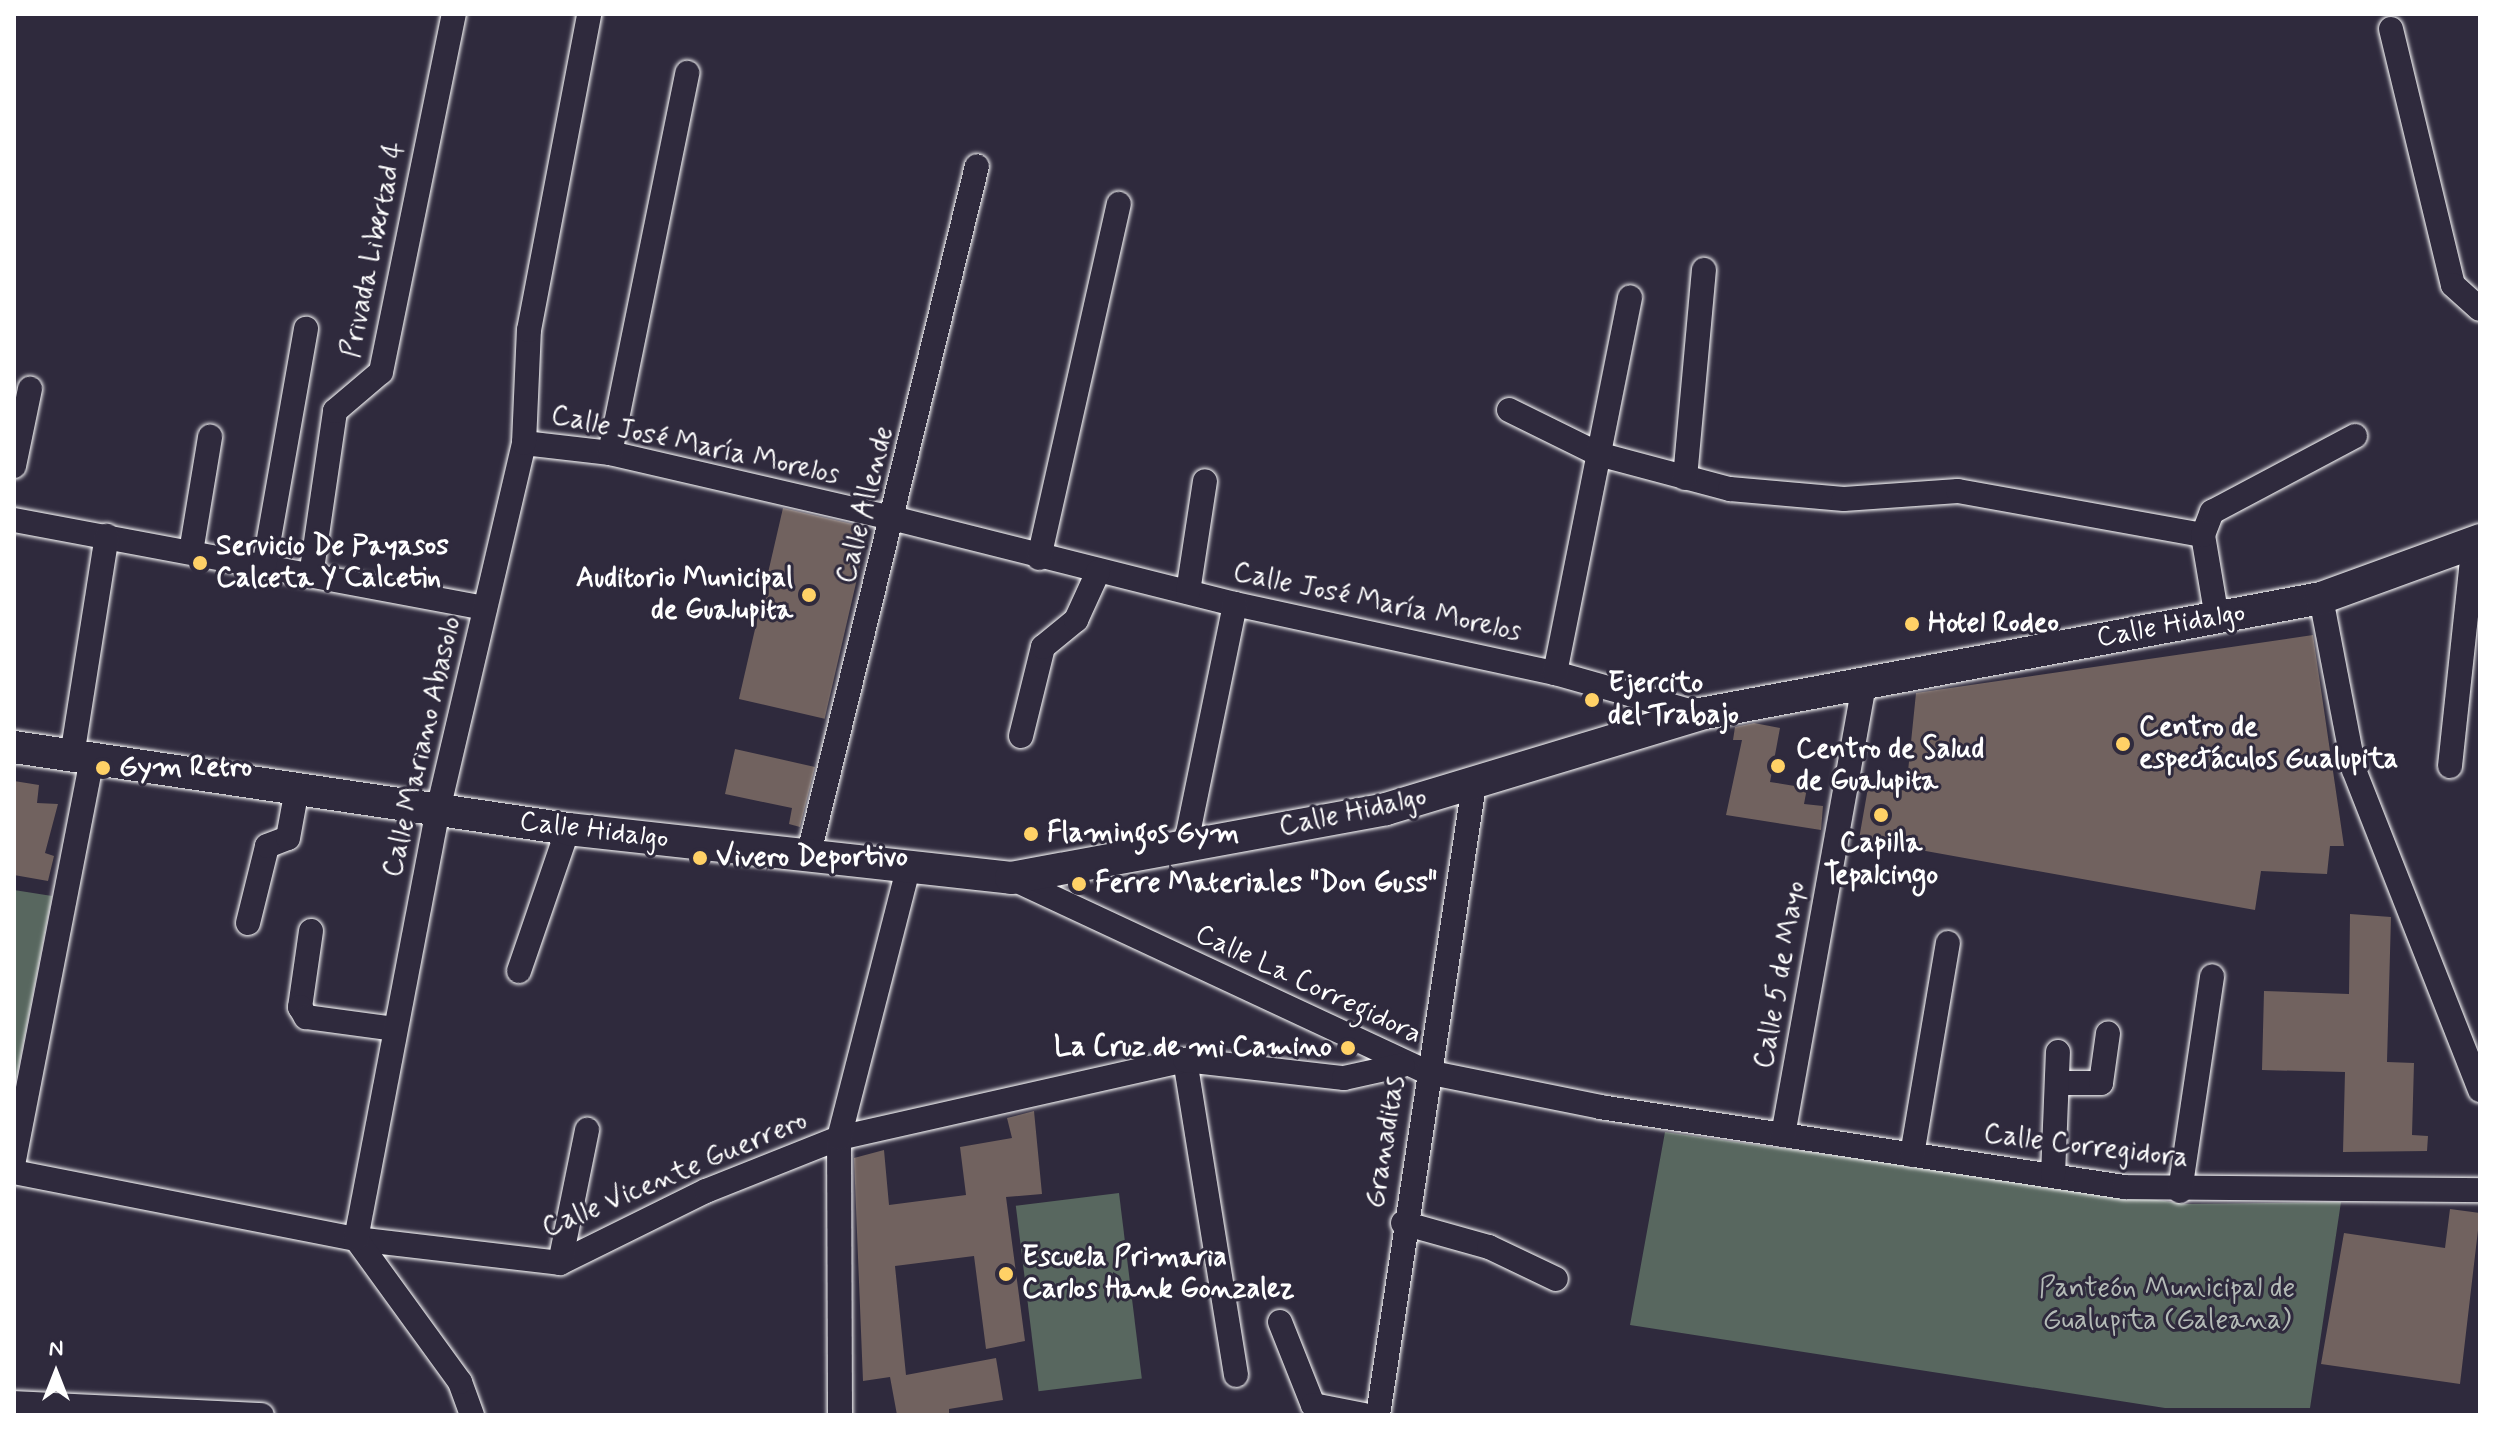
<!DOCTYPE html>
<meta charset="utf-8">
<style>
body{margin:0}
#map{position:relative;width:2494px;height:1429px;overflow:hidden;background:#2f2a3d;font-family:Mynerve,sans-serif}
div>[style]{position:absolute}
.green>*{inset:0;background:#58675f;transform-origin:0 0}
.building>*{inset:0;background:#71625f;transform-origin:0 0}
.roads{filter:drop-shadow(0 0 2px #fff) drop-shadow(0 0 2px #fff)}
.street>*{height:24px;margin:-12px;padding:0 12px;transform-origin:12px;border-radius:12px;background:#2f2a3d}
.secondary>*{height:32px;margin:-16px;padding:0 16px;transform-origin:16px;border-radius:16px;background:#2f2a3d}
.dots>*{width:22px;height:22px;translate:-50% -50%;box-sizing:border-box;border:4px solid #2f2a3d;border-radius:50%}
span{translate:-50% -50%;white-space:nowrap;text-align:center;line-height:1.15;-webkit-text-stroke:6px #2f2a3d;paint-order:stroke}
.street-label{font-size:28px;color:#fff}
.poi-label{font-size:28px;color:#fff;font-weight:700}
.left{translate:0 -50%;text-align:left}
.right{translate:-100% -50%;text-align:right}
.park-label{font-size:28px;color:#b4bbb7}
.frame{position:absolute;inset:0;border:16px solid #fff;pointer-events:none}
.north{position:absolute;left:16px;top:1333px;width:80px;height:80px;-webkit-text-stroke:6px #2f2a3d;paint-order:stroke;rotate:0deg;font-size:22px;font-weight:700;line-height:32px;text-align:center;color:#fff}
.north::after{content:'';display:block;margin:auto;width:28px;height:36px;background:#fff;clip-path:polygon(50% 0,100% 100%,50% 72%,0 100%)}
</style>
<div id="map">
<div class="green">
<div style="clip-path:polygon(14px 890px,52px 896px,14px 1091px)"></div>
<div style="clip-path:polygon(1665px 1132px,2186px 1204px,2341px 1202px,2310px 1408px,2165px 1408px,1630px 1325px)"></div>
<div style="left:1119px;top:1193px;width:187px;height:104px;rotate:83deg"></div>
</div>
<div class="building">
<div style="left:783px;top:508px;width:88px;height:196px;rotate:13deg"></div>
<div style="clip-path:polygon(2313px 635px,2344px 846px,2330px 846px,2327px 874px,2261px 871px,2255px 910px,1859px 839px,1869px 782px,1906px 791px,1916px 693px)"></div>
<div style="clip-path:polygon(1754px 723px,1780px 728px,1770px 782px,1807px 788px,1804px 804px,1823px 806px,1821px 830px,1726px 815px,1742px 740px,1733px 740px,1735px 727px)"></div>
<div style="clip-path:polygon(735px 749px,815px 767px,800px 827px,789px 824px,792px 808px,725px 794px)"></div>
<div style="clip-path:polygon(14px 781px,39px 785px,37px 803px,58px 804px,45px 853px,54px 856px,48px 881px,14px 875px)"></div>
<div style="clip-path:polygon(2350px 914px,2391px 917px,2387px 1062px,2414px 1063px,2412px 1135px,2428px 1136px,2427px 1151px,2343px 1152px,2345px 1072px,2262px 1070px,2264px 991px,2349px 994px)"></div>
<div style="clip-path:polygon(1034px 1111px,1042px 1194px,1006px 1197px,1025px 1341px,986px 1349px,974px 1256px,895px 1266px,906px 1375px,996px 1358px,1003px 1400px,949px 1409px,949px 1415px,897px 1415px,890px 1377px,863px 1381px,854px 1158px,884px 1150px,889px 1205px,966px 1195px,960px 1147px,1012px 1138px,1007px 1118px)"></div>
<div style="clip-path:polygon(2450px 1209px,2480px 1213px,2460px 1384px,2321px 1364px,2344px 1233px,2445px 1248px)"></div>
</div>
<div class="roads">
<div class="street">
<div style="left:2391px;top:29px;width:263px;rotate:76.4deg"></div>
<div style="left:2453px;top:285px;width:36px;rotate:42deg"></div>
<div style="left:1509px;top:410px;width:99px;rotate:26.3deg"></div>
<div style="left:1598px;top:454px;width:137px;rotate:14.9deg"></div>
<div style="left:1730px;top:489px;width:114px;rotate:5deg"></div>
<div style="left:1844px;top:499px;width:114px;rotate:-4deg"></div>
<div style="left:1958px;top:491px;width:249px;rotate:10.2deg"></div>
<div style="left:524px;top:443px;width:87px;rotate:6.6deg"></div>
<div style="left:610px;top:453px;width:289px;rotate:13deg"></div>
<div style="left:892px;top:518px;width:354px;rotate:14.1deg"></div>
<div style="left:1235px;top:604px;width:327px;rotate:12.2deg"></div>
<div style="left:1555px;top:673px;width:151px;rotate:15.8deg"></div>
<div style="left:610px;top:453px;width:388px;rotate:-78.5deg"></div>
<div style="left:14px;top:466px;width:79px;rotate:-78.3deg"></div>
<div style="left:1685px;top:478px;width:209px;rotate:-84.8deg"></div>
<div style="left:14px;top:520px;width:479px;rotate:10.6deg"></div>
<div style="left:191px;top:552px;width:117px;rotate:-80.6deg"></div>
<div style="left:1039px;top:558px;width:363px;rotate:-77.3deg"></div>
<div style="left:264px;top:567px;width:242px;rotate:-80deg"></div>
<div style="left:311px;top:576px;width:167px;rotate:-81.7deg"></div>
<div style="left:335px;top:411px;width:60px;rotate:-40.3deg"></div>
<div style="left:381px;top:372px;width:365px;rotate:-78.5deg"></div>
<div style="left:1188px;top:592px;width:112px;rotate:-81.3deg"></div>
<div style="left:2321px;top:598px;width:175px;rotate:79.1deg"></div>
<div style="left:2354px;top:770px;width:344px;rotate:68.5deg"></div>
<div style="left:2217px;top:618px;width:84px;rotate:-99.6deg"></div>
<div style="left:2203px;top:535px;width:25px;rotate:-69deg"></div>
<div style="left:2212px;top:512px;width:162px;rotate:-28deg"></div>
<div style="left:1555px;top:673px;width:383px;rotate:-78.7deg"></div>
<div style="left:1021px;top:736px;width:92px;rotate:-76.1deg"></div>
<div style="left:1043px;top:647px;width:43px;rotate:-39.3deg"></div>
<div style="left:1076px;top:620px;width:53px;rotate:-65.4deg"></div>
<div style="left:72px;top:756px;width:223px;rotate:-81deg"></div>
<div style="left:2450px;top:766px;width:225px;rotate:-83.9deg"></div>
<div style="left:1185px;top:848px;width:249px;rotate:-78.4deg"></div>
<div style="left:808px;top:857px;width:711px;rotate:-76.26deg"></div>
<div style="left:1011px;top:878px;width:459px;rotate:25deg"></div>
<div style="left:1427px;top:1072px;width:177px;rotate:11.4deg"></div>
<div style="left:1600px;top:1107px;width:530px;rotate:8.68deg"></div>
<div style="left:2124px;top:1187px;width:356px;rotate:0.5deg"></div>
<div style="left:248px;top:923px;width:79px;rotate:-76.1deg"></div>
<div style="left:267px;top:846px;width:22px;rotate:-21deg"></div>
<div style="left:288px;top:838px;width:50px;rotate:-79.6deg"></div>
<div style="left:311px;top:931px;width:77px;rotate:98.2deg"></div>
<div style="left:300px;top:1007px;width:12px;rotate:59deg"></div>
<div style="left:306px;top:1017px;width:90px;rotate:7.7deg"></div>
<div style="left:519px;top:971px;width:150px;rotate:-71deg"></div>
<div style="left:1185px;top:1060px;width:319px;rotate:80.8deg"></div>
<div style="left:2061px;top:1083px;width:40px"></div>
<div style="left:2101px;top:1083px;width:50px;rotate:-82deg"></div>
<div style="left:1783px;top:1135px;width:459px;rotate:-79.8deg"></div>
<div style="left:1912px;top:1155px;width:215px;rotate:-80.4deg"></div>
<div style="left:14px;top:1160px;width:409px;rotate:-79deg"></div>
<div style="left:14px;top:1172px;width:349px;rotate:11.1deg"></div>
<div style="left:356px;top:1239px;width:205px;rotate:6.7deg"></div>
<div style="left:560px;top:1263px;width:163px;rotate:-26.3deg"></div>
<div style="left:706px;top:1191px;width:143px;rotate:-21.7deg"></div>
<div style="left:839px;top:1138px;width:355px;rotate:-12.7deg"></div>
<div style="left:1185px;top:1060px;width:160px;rotate:6.5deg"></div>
<div style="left:1344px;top:1078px;width:60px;rotate:-12.4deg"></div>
<div style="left:2053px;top:1175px;width:123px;rotate:-87.7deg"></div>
<div style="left:2180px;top:1191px;width:217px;rotate:-81.5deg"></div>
<div style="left:1403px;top:1223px;width:89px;rotate:15.6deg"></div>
<div style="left:1489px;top:1247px;width:74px;rotate:25.5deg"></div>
<div style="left:560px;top:1263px;width:136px;rotate:-78.5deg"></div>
<div style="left:1280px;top:1322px;width:89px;rotate:68.3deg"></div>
<div style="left:1313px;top:1405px;width:52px;rotate:11.1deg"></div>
<div style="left:14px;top:1403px;width:248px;rotate:2.8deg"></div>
<div style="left:472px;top:1415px;width:35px;rotate:-110deg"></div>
<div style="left:460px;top:1382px;width:177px;rotate:-126deg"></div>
<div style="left:356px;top:1239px;width:437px;rotate:-79.2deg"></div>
<div style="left:438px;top:810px;width:377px;rotate:-76.8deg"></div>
<div style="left:524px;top:443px;width:113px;rotate:-87.5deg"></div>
<div style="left:529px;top:330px;width:322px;rotate:-79.2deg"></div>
<div style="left:840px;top:1415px;width:277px;rotate:-90.2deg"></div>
<div style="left:839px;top:1138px;width:278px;rotate:-75.6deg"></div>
<div style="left:1378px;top:1415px;width:637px;rotate:-81.34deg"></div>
</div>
<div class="secondary">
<div style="left:14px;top:747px;width:560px;rotate:8.42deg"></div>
<div style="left:568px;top:829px;width:446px;rotate:6.3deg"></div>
<div style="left:1011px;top:878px;width:381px;rotate:-10.4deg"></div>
<div style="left:1386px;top:809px;width:328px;rotate:-16.8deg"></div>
<div style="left:1700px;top:714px;width:632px;rotate:-10.58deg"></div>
<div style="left:2321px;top:598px;width:169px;rotate:-20deg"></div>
</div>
</div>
<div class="dots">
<div style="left:200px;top:563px;background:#ffd166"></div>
<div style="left:809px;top:595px;background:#ffd166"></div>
<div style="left:1912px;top:624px;background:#ffd166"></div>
<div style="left:1592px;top:700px;background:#ffd166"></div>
<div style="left:2123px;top:744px;background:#ffd166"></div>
<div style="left:1778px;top:766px;background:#ffd166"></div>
<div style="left:103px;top:768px;background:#ffd166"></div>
<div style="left:1881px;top:815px;background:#ffd166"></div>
<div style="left:1031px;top:834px;background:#ffd166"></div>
<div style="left:700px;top:858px;background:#ffd166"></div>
<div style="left:1079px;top:884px;background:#ffd166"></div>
<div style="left:1348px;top:1048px;background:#ffd166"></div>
<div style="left:1006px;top:1274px;background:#ffd166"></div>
</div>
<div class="street-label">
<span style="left:374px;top:250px;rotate:-78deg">Privada Libertad 4</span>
<span style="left:695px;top:446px;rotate:12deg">Calle José María Morelos</span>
<span style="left:866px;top:505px;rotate:-76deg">Calle Allende</span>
<span style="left:1377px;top:603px;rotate:12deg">Calle José María Morelos</span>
<span style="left:2171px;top:626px;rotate:-10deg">Calle Hidalgo</span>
<span style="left:423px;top:747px;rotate:-77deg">Calle Mariano Abasolo</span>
<span style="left:1353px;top:813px;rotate:-12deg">Calle Hidalgo</span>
<span style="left:594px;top:831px;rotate:7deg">Calle Hidalgo</span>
<span style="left:1781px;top:975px;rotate:-80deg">Calle 5 de Mayo</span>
<span style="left:1308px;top:985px;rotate:25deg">Calle La Corregidora</span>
<span style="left:1386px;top:1142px;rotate:-81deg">Granaditas</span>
<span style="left:2086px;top:1147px;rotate:7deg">Calle Corregidora</span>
<span style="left:675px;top:1175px;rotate:-23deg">Calle Vicente Guerrero</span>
</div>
<div class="poi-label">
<span class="left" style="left:216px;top:563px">Servicio De Payasos<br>Calceta Y Calcetin</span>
<span class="right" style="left:793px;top:595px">Auditorio Municipal<br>de Gualupita</span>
<span class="left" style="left:1928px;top:624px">Hotel Rodeo</span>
<span class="left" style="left:1608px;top:700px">Ejercito<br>del Trabajo</span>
<span class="left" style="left:2139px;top:744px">Centro de<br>espectáculos Gualupita</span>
<span class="left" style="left:1796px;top:766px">Centro de Salud<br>de Gualupita</span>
<span class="left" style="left:119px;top:768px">Gym Retro</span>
<span class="left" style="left:1047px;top:834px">Flamingos Gym</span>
<span style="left:1881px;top:860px">Capilla<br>Tepalcingo</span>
<span class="left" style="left:716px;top:858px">Vivero Deportivo</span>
<span class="left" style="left:1095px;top:884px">Ferre Materiales "Don Guss"</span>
<span class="right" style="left:1332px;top:1048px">La Cruz de mi Camino</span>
<span class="left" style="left:1022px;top:1274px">Escuela Primaria<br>Carlos Hank Gonzalez</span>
</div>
<div class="park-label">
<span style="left:2167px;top:1305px">Panteón Municipal de<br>Gualupita (Galeana)</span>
</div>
<div class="frame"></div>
<div class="north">N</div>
</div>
